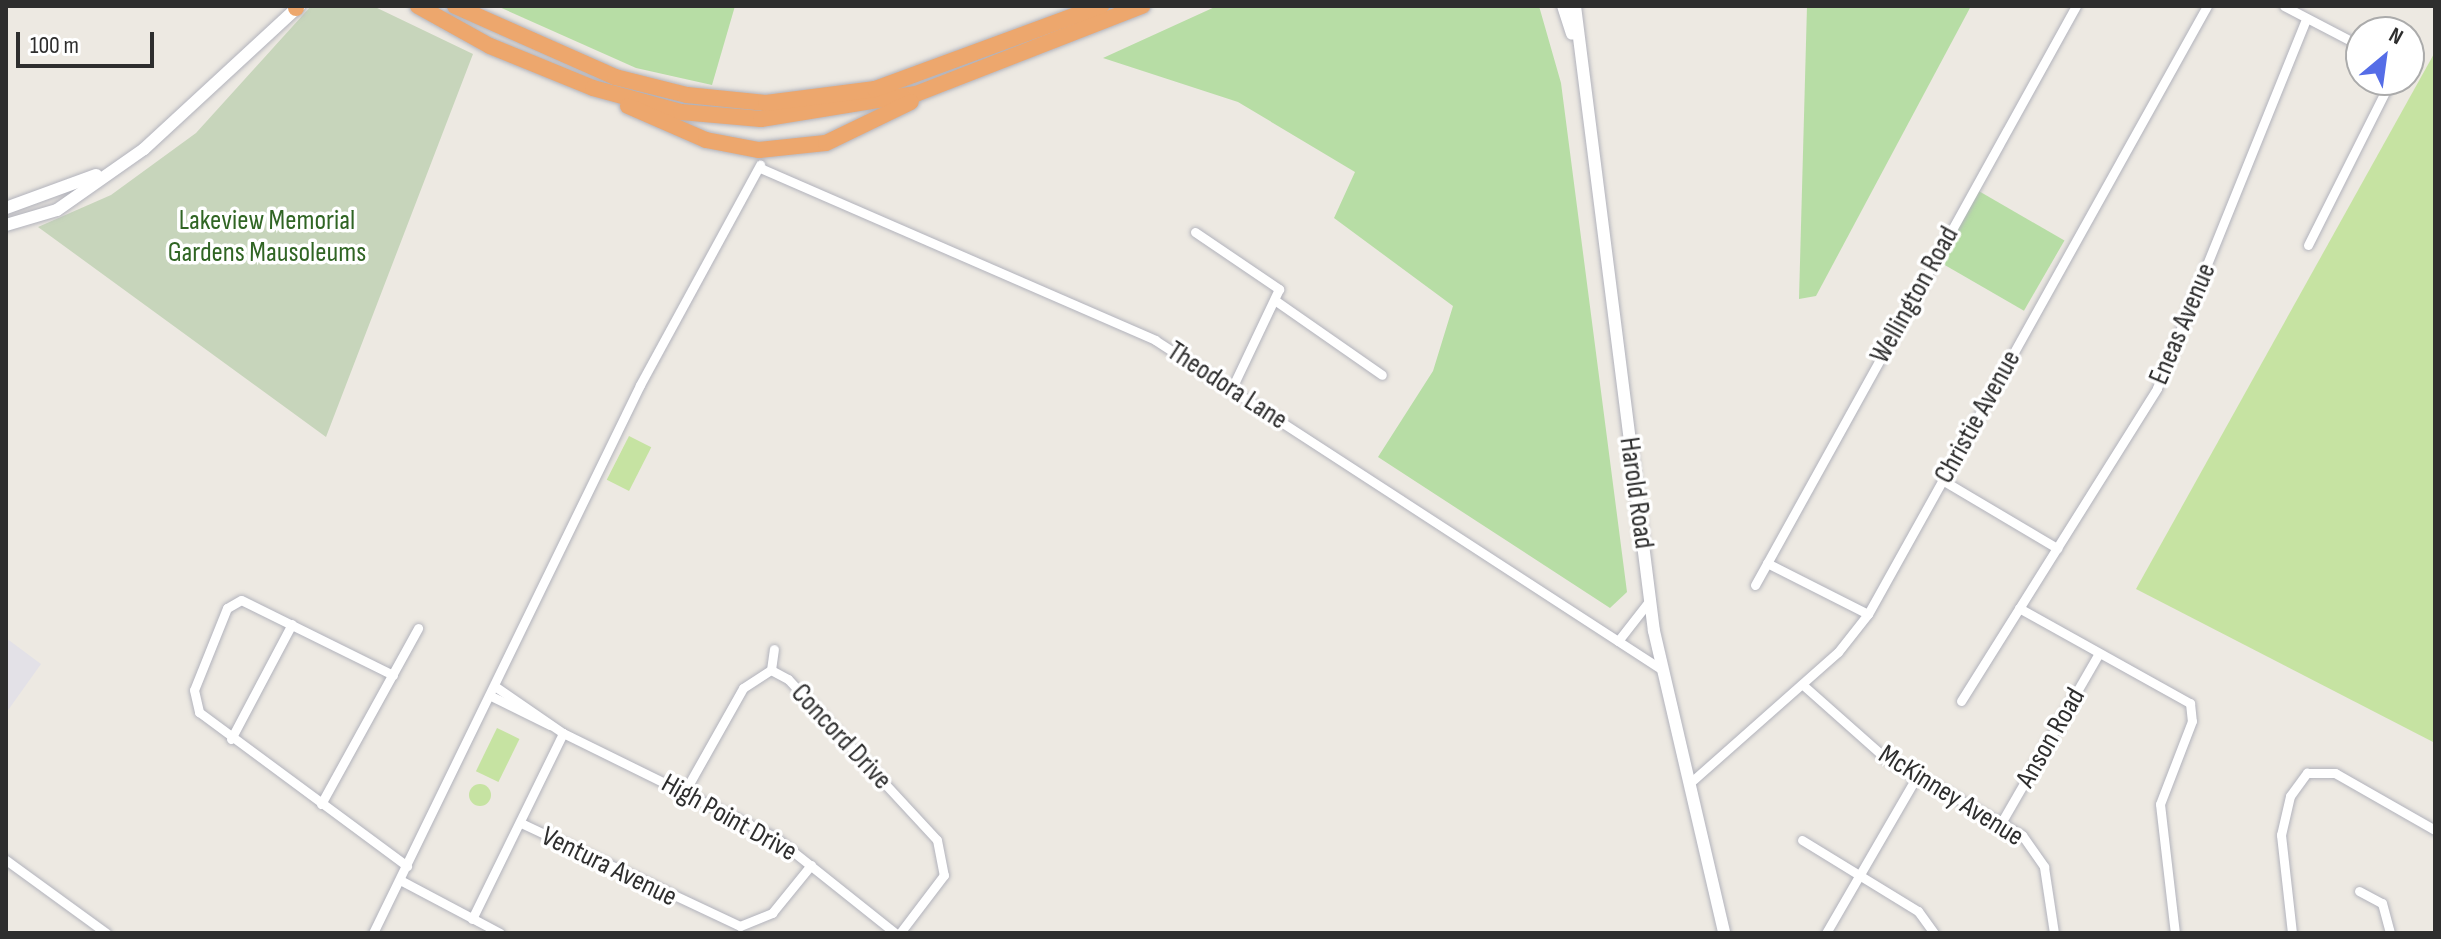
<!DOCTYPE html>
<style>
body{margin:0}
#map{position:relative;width:2441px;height:939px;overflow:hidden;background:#ede9e2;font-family:"Sofia Sans Condensed",sans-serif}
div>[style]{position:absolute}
.industrial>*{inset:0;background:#e3e1e7}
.green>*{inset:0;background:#b7dda5;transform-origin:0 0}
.cemetery>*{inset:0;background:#c7d5bb}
.pitch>*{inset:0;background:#c6e3a2;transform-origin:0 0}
.round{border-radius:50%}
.roads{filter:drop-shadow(0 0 2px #b2b3bc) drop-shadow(0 0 2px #b2b3bc)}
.street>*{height:9px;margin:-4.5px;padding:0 4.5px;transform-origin:4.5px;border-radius:4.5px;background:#fff}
.secondary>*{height:12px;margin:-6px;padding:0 6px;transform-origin:6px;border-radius:6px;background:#fff}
.highway>*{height:16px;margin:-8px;padding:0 8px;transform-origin:8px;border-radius:8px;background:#eda76d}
span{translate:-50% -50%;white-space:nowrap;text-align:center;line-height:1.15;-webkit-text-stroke:7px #fff;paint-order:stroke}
.park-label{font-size:28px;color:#306524}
.street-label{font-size:28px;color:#2e2e2e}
.frame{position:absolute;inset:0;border:8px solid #2e2e2e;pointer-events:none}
.north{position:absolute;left:2345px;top:16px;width:80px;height:80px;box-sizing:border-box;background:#fff;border:2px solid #ababab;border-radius:50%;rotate:29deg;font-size:22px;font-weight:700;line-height:32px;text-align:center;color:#2e2e2e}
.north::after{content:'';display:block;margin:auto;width:28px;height:36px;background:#556de7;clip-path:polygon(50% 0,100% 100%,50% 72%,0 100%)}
.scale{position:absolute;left:16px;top:32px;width:138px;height:36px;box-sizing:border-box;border:4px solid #2e2e2e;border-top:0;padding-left:10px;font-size:24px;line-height:28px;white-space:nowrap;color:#2e2e2e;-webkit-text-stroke:6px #fff;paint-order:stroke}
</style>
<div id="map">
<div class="industrial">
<div style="clip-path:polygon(6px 638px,41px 664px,6px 713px)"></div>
</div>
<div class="green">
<div style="clip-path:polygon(497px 6px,735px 6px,712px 85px,636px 68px)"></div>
<div style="clip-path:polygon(1217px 6px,1539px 6px,1561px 83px,1627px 592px,1610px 608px,1378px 457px,1433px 371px,1453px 306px,1334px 218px,1355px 172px,1238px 102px,1103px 58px)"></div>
<div style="clip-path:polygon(1807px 6px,1971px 6px,1816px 296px,1799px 299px)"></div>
<div style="left:1977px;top:190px;width:101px;height:81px;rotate:30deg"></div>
</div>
<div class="cemetery">
<div style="clip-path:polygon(311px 6px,373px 6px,473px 54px,326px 437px,38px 227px,111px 195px,196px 133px)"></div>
</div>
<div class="pitch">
<div style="clip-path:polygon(2435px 52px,2435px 743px,2136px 589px)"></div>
<div style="left:629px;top:436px;width:25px;height:49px;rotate:27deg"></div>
<div style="left:497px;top:728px;width:25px;height:48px;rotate:26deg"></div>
<div class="round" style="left:469px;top:784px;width:22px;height:22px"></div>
</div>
<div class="roads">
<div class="street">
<div style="left:2284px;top:6px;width:87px;rotate:27.5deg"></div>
<div style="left:760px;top:168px;width:431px;rotate:23.5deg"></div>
<div style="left:1155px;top:340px;width:604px;rotate:33.03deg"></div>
<div style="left:1195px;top:232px;width:102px;rotate:34.2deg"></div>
<div style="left:1279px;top:289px;width:110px;rotate:115.4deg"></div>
<div style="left:2308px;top:245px;width:185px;rotate:-63.3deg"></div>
<div style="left:1276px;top:301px;width:129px;rotate:34.9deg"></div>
<div style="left:1942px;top:480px;width:134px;rotate:30.6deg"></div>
<div style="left:1767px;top:563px;width:113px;rotate:26.8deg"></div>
<div style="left:1755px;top:585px;width:662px;rotate:-61deg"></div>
<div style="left:2019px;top:608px;width:196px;rotate:29.1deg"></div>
<div style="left:2190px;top:703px;width:18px;rotate:84deg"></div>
<div style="left:2192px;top:721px;width:89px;rotate:111.1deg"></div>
<div style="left:2160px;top:804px;width:130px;rotate:83.4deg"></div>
<div style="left:1618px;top:641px;width:52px;rotate:-52deg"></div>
<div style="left:771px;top:670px;width:21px;rotate:-82deg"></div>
<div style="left:393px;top:675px;width:169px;rotate:-153.7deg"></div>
<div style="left:241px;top:600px;width:16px;rotate:150deg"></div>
<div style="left:227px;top:608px;width:88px;rotate:111.9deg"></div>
<div style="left:194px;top:690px;width:23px;rotate:77deg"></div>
<div style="left:199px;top:712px;width:259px;rotate:36.5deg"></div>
<div style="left:1803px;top:685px;width:108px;rotate:41.6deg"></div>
<div style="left:1884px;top:757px;width:159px;rotate:29.5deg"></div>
<div style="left:2022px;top:835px;width:39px;rotate:55deg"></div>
<div style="left:2044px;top:867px;width:67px;rotate:81.4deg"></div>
<div style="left:496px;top:687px;width:81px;rotate:34.5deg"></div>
<div style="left:563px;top:733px;width:237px;rotate:26.2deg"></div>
<div style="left:776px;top:838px;width:152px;rotate:38.6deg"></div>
<div style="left:491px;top:696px;width:66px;rotate:26.2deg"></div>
<div style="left:1961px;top:701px;width:369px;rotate:-57.9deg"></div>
<div style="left:2157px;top:388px;width:398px;rotate:-68deg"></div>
<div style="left:231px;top:739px;width:130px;rotate:-62.1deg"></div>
<div style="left:1691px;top:782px;width:196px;rotate:-41.5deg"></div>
<div style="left:1838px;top:652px;width:48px;rotate:-51.7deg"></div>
<div style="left:1868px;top:614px;width:696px;rotate:-60.86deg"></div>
<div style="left:685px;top:791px;width:118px;rotate:-60.6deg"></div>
<div style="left:743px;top:688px;width:33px;rotate:-33deg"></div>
<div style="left:771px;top:670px;width:19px;rotate:28deg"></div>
<div style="left:788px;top:679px;width:219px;rotate:47.2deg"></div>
<div style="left:937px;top:840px;width:36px;rotate:79deg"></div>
<div style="left:944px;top:875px;width:73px;rotate:127.2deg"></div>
<div style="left:321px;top:804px;width:201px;rotate:-61.1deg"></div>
<div style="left:521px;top:823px;width:242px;rotate:25.2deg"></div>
<div style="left:740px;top:926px;width:35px;rotate:-22deg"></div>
<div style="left:772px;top:913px;width:62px;rotate:-50.9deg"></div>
<div style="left:2001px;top:823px;width:196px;rotate:-60deg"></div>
<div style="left:1802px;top:840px;width:136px;rotate:31.5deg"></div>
<div style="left:1918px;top:911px;width:27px;rotate:54deg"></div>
<div style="left:6px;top:860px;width:124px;rotate:36.1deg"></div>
<div style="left:400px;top:880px;width:113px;rotate:27.9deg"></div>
<div style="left:2359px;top:891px;width:26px;rotate:28deg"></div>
<div style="left:2382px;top:903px;width:31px;rotate:75deg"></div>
<div style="left:472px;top:919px;width:207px;rotate:-63.9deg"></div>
<div style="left:373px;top:933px;width:610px;rotate:-64.02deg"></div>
<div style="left:640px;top:385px;width:251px;rotate:-61.4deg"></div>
<div style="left:1826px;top:933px;width:181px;rotate:-59.9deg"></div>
<div style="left:2292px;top:933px;width:99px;rotate:-96.4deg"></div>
<div style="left:2281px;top:835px;width:40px;rotate:-77deg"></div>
<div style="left:2290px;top:796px;width:29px;rotate:-54deg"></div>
<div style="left:2307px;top:773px;width:28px"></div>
<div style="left:2335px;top:773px;width:115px;rotate:29.7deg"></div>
</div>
<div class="secondary">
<div style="left:1563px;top:6px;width:29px;rotate:72deg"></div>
<div style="left:1575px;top:6px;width:630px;rotate:82.8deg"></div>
<div style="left:1654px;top:631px;width:310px;rotate:76.9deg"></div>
<div style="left:6px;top:208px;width:96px;rotate:-20.1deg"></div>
<div style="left:6px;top:225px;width:53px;rotate:-16.4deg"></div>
<div style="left:57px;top:210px;width:106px;rotate:-35deg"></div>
<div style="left:144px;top:149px;width:211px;rotate:-42.7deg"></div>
</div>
<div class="highway">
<div style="left:418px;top:6px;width:82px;rotate:29.1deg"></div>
<div style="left:490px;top:46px;width:111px;rotate:22.2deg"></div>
<div style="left:593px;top:88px;width:91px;rotate:15.3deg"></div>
<div style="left:681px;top:112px;width:80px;rotate:5deg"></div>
<div style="left:761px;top:119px;width:157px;rotate:-9.2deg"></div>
<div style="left:916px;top:94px;width:243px;rotate:-21.3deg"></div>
<div style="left:455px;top:6px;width:175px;rotate:23.9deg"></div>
<div style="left:615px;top:77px;width:74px;rotate:14deg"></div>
<div style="left:687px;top:95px;width:79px;rotate:5.8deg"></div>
<div style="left:766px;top:103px;width:110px;rotate:-7.3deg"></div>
<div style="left:875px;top:89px;width:241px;rotate:-20.2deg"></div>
<div style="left:296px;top:8px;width:2px;rotate:-90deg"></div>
<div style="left:628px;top:106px;width:85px;rotate:23.6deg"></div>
<div style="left:706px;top:140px;width:54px;rotate:10.7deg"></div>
<div style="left:759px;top:150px;width:67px;rotate:-6deg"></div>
<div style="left:826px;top:143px;width:94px;rotate:-25.8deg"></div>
</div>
</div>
<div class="park-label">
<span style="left:267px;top:237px">Lakeview Memorial<br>Gardens Mausoleums</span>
</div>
<div class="street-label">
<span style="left:1915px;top:295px;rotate:-61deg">Wellington Road</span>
<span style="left:2183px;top:324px;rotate:-67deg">Eneas Avenue</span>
<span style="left:1227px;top:386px;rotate:33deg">Theodora Lane</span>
<span style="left:1978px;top:417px;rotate:-61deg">Christie Avenue</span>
<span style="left:1636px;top:493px;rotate:82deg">Harold Road</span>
<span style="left:841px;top:737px;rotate:47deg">Concord Drive</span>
<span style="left:2051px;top:738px;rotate:-60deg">Anson Road</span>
<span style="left:1951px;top:796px;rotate:32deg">McKinney Avenue</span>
<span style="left:729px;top:818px;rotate:29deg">High Point Drive</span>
<span style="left:609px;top:867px;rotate:26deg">Ventura Avenue</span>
</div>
<div class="frame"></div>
<div class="north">N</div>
<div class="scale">100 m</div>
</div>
